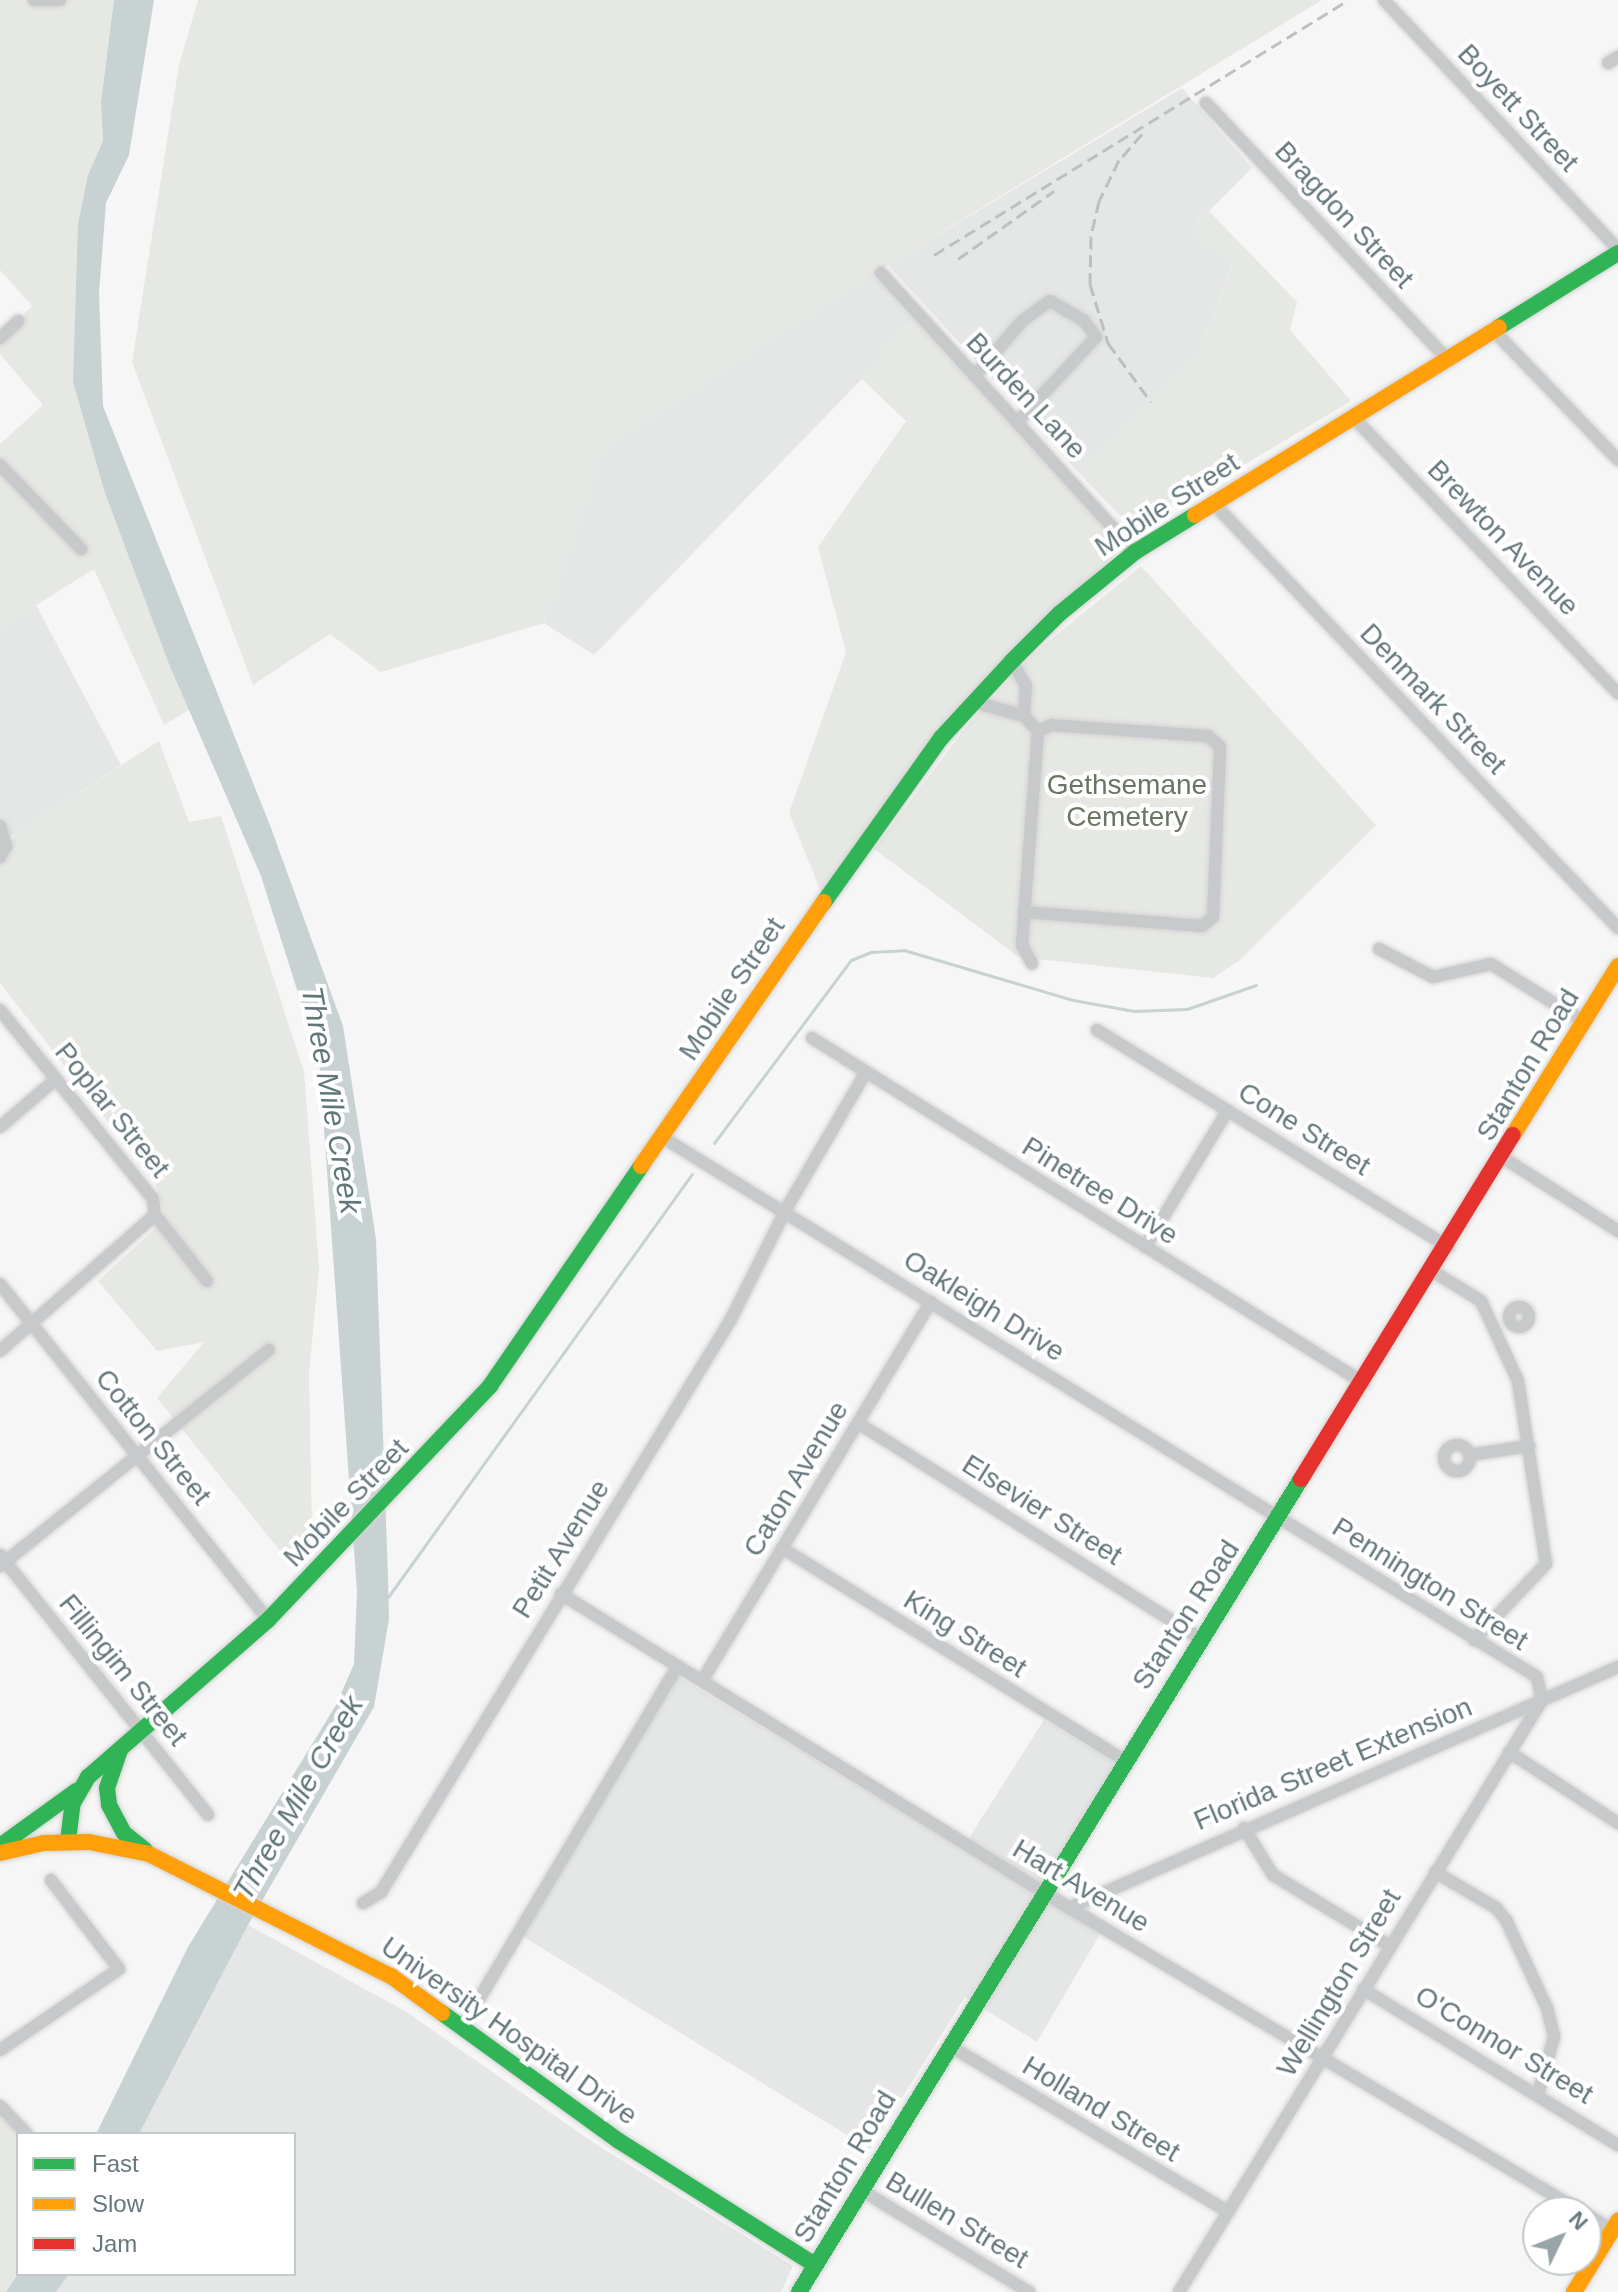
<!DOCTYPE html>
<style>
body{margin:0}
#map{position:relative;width:1618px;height:2292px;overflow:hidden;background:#f6f6f6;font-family:Arial,sans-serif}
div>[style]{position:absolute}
.built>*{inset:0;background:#e5e7e6}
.green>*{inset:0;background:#e6e8e4}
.water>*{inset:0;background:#c8d2d3}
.stream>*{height:3px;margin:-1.5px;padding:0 1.5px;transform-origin:1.5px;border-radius:1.5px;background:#c8d2d3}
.roads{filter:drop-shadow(0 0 2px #d1d2d3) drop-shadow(0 0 2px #d1d2d3)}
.street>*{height:12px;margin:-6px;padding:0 6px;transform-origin:6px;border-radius:6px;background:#c7c9ca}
.street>.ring{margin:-6px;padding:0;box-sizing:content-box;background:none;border:12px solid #c7c9ca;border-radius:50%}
.fast>*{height:16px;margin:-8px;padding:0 8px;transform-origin:8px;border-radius:8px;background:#30b455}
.slow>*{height:16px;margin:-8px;padding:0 8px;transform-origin:8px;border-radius:8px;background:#ff9f0a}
.jam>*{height:16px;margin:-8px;padding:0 8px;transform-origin:8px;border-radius:8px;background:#e5322d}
.rail>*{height:3px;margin-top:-1.5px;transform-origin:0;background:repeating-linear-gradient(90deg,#bdbfc0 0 12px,transparent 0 18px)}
span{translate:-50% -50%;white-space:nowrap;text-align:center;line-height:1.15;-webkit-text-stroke:8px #fff;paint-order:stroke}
.street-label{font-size:28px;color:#66787d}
.park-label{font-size:28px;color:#6b7564}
.water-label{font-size:30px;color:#607678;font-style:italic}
.legend{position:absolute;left:16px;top:2132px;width:280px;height:144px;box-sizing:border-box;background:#fff;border:2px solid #c2c9cb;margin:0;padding:10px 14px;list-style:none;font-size:24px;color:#66787d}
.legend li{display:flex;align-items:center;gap:16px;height:40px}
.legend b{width:40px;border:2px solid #c2c9cb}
.north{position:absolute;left:1522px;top:2196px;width:80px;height:80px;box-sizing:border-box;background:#fff;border:2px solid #c2c9cb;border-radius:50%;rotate:47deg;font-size:22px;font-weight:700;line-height:32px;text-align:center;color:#66787d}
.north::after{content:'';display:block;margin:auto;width:28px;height:36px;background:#98a4a7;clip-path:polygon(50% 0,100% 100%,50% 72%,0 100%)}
</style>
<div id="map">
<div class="built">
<div style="clip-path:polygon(1182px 88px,1252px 168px,1191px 229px,1232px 266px,1196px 360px,1080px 474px,888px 265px)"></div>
<div style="clip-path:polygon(873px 274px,912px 318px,862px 379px,594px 655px,544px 623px,602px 448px)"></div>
<div style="clip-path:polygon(35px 603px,121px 765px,0 844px,0 628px)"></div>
<div style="clip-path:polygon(679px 1677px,962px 1849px,1044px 1720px,1117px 1764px,1045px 1884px,1107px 1922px,1037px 2042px,965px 1997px,870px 2149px,522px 1936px)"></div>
<div style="clip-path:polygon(248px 1925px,405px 2011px,594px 2143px,793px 2266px,781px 2292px,56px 2292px,69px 2274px,294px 2274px,294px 2134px,139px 2134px)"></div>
</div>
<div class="green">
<div style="clip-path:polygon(0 0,114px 0,101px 102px,103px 141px,88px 175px,73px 382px,189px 710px,164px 725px,94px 569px,0 628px,0 444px,43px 405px,0 354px,0 338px,32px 306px,0 270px)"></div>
<div style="clip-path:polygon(198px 0,1322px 0,888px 265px,602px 448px,544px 623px,381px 672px,330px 634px,253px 685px,132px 362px,179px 65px)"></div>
<div style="clip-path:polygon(1209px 211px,1297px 302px,1290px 330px,1351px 401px,1147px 523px,1132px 521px,1119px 515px,1080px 474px,1196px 360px,1232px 267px,1191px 230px)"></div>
<div style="clip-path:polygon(912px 318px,1122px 548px,1008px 653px,936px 731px,822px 894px,789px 813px,846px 652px,818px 547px,906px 421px,862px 379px)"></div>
<div style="clip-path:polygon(1141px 566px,1376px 825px,1240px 960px,1213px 978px,1019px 957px,874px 849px,967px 726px,1034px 653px)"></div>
<div style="clip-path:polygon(159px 741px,189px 822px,221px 816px,304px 1072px,319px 1268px,309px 1373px,312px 1530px,285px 1557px,157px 1398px,204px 1342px,157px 1351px,98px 1281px,156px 1228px,164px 1211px,155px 1182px,0 983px,0 865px,15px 834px)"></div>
<div style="clip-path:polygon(0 2106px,27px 2134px,18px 2134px,18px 2274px,6px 2292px,0 2292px)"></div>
</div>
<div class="water">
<div style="clip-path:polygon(114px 0,154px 0,129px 155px,106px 203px,99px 293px,103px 406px,271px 828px,343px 1026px,376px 1239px,388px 1577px,389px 1619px,374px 1707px,248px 1925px,139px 2134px,96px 2134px,188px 1947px,336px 1705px,354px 1664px,357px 1591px,319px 1059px,261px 876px,169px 664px,105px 493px,73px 382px,78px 224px,88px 175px,103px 141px,101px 102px)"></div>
<div style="clip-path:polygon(18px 2274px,69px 2274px,56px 2292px,6px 2292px)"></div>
</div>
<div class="stream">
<div style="left:714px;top:1143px;width:229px;rotate:-53.2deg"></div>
<div style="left:851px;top:960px;width:22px;rotate:-22deg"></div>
<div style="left:871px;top:952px;width:33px;rotate:-3deg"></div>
<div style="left:904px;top:950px;width:176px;rotate:16.5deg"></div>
<div style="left:1073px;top:1000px;width:62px;rotate:10.2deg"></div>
<div style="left:1134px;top:1011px;width:53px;rotate:-2.2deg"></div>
<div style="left:1187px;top:1009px;width:73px;rotate:-19.2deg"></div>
<div style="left:388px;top:1597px;width:521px;rotate:-54.3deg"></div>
</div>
<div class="roads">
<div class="street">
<div style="left:34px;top:0;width:26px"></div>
<div style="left:1384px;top:0;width:342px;rotate:46.8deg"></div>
<div style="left:1608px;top:63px;width:12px;rotate:-31deg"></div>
<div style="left:1206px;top:103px;width:352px;rotate:46.7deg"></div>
<div style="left:881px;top:273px;width:377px;rotate:47.7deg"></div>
<div style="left:1493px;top:330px;width:180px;rotate:46.1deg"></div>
<div style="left:0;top:338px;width:25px;rotate:-43deg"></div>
<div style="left:975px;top:376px;width:72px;rotate:-49.5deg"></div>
<div style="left:1022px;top:321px;width:34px;rotate:-36deg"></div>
<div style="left:1050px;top:301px;width:39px;rotate:30deg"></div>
<div style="left:1084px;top:321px;width:20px;rotate:53deg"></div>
<div style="left:1096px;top:337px;width:116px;rotate:132.9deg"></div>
<div style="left:1353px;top:417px;width:383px;rotate:46.2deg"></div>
<div style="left:0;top:465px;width:117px;rotate:46deg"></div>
<div style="left:1213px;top:503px;width:587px;rotate:46.38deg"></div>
<div style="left:1012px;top:661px;width:29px;rotate:61deg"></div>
<div style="left:1026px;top:686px;width:30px;rotate:94deg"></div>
<div style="left:1024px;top:716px;width:21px;rotate:47deg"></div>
<div style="left:1038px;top:731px;width:215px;rotate:94.3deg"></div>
<div style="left:1022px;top:945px;width:21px;rotate:62deg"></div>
<div style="left:974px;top:702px;width:52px;rotate:15.6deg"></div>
<div style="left:0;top:826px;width:21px;rotate:73deg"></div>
<div style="left:6px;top:846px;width:13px;rotate:119deg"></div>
<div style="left:1024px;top:912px;width:179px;rotate:4.5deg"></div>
<div style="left:1202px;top:926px;width:14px;rotate:-39deg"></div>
<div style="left:1213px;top:917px;width:170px;rotate:-87.6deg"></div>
<div style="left:1220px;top:747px;width:16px;rotate:-137deg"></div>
<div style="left:1208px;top:736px;width:156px;rotate:-176deg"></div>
<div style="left:1052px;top:725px;width:15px;rotate:157deg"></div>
<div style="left:1379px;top:949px;width:61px;rotate:27.4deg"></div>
<div style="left:1433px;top:977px;width:59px;rotate:-12.6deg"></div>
<div style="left:1491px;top:964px;width:110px;rotate:31.9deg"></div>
<div style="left:0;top:1010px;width:243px;rotate:51deg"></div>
<div style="left:153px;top:1199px;width:16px;rotate:83deg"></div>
<div style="left:155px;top:1215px;width:84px;rotate:51.8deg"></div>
<div style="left:1097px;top:1030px;width:413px;rotate:31.7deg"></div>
<div style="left:812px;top:1038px;width:651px;rotate:32.01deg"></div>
<div style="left:0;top:1127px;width:74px;rotate:-40.6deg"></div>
<div style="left:662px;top:1137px;width:1028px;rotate:31.68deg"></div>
<div style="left:1537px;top:1677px;width:24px;rotate:78deg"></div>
<div style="left:1542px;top:1700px;width:694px;rotate:121.52deg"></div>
<div style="left:1502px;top:1157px;width:138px;rotate:32.5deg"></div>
<div style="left:1145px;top:1247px;width:160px;rotate:-58.8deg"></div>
<div style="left:1434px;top:1272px;width:55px;rotate:31.7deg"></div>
<div style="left:1481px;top:1301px;width:88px;rotate:65.2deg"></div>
<div style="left:1518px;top:1381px;width:185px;rotate:81.3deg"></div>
<div style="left:1546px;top:1564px;width:105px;rotate:133.5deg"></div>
<div style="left:0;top:1284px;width:430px;rotate:51.4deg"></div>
<div class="ring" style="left:1509px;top:1307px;width:8px;height:8px"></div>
<div style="left:0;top:1351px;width:206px;rotate:-41.3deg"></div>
<div style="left:858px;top:1423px;width:405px;rotate:32.2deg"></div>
<div class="ring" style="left:1444px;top:1445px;width:14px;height:14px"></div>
<div style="left:1469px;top:1455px;width:61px;rotate:-8.5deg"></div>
<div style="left:782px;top:1548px;width:402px;rotate:31.8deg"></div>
<div style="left:0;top:1555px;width:333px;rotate:51.3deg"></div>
<div style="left:0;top:1566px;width:345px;rotate:-38.8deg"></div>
<div style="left:561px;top:1594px;width:582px;rotate:31.72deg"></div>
<div style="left:1056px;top:1900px;width:612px;rotate:30.67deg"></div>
<div style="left:702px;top:1681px;width:443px;rotate:-58.9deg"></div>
<div style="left:1509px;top:1752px;width:130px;rotate:33.1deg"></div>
<div style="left:1244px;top:1828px;width:55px;rotate:58.3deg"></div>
<div style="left:1273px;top:1875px;width:137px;rotate:31.3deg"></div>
<div style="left:1435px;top:1872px;width:71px;rotate:30.5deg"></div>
<div style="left:1496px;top:1908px;width:16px;rotate:50deg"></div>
<div style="left:1506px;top:1920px;width:97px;rotate:65deg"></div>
<div style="left:1547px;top:2008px;width:30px;rotate:76deg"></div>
<div style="left:1554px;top:2037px;width:59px;rotate:105.7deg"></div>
<div style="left:363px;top:1903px;width:21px;rotate:-31deg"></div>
<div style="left:381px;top:1892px;width:671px;rotate:-58.58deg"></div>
<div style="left:731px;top:1319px;width:123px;rotate:-63.4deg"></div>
<div style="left:786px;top:1209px;width:156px;rotate:-59.7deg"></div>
<div style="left:1069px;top:1908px;width:600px;rotate:-23.7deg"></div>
<div style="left:1363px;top:1989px;width:299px;rotate:31.5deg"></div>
<div style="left:463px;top:2026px;width:419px;rotate:-59.2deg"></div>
<div style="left:950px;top:2046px;width:324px;rotate:30.8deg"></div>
<div style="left:0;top:2050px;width:144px;rotate:-34.2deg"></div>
<div style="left:119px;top:1969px;width:112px;rotate:-127.4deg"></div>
<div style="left:0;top:2106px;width:39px;rotate:46deg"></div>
<div style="left:861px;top:2190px;width:197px;rotate:31.3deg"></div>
<div style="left:1586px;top:2214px;width:31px;rotate:32deg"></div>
</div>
<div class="fast">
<div style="left:1499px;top:327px;width:140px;rotate:-31.9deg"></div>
<div style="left:824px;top:902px;width:201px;rotate:-54.5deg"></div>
<div style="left:941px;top:738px;width:105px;rotate:-47.3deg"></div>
<div style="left:1012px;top:661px;width:66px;rotate:-45deg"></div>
<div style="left:1059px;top:614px;width:98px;rotate:-39.2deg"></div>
<div style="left:1135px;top:552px;width:70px;rotate:-31.7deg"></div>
<div style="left:120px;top:1750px;width:40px;rotate:108.9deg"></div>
<div style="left:107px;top:1788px;width:17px;rotate:83deg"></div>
<div style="left:109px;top:1805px;width:32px;rotate:62deg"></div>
<div style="left:124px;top:1833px;width:27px;rotate:39deg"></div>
<div style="left:68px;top:1841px;width:38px;rotate:-83deg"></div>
<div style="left:73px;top:1803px;width:30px;rotate:-60deg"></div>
<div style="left:88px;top:1777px;width:239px;rotate:-41.1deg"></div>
<div style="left:268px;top:1620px;width:323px;rotate:-46.5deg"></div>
<div style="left:490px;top:1386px;width:267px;rotate:-55.5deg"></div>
<div style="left:0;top:1846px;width:94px;rotate:-35.9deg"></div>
<div style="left:442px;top:2013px;width:218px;rotate:35.9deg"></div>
<div style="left:619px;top:2141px;width:232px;rotate:32.3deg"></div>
<div style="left:799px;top:2292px;width:955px;rotate:-58.31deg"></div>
</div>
<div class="slow">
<div style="left:1195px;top:515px;width:357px;rotate:-31.7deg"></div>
<div style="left:1513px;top:1135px;width:199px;rotate:-58.1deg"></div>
<div style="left:641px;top:1166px;width:321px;rotate:-55.3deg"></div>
<div style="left:0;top:1853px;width:45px;rotate:-12.8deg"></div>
<div style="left:44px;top:1843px;width:45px;rotate:-1.3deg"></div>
<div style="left:89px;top:1842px;width:61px;rotate:11.3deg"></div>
<div style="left:149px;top:1854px;width:271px;rotate:26.8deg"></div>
<div style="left:391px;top:1976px;width:63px;rotate:36deg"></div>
<div style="left:1574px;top:2292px;width:84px;rotate:-58.2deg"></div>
</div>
<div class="jam">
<div style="left:1301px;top:1479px;width:404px;rotate:-58.4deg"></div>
</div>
</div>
<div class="rail">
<div style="left:1142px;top:134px;width:35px;rotate:131deg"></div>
<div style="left:1119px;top:160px;width:46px;rotate:116deg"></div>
<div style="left:1099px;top:201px;width:37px;rotate:103deg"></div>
<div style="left:1091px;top:237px;width:47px;rotate:91.2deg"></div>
<div style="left:1090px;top:284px;width:62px;rotate:73deg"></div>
<div style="left:1108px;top:343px;width:73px;rotate:53.9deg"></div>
<div style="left:934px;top:255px;width:486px;rotate:-31.6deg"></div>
<div style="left:958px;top:259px;width:118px;rotate:-35.3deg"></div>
</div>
<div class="street-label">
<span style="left:1518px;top:108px;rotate:47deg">Boyett Street</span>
<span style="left:1344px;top:215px;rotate:47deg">Bragdon Street</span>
<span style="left:1026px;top:396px;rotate:47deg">Burden Lane</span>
<span style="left:1167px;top:505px;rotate:-33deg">Mobile Street</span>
<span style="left:1503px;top:538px;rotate:46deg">Brewton Avenue</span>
<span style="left:1433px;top:699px;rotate:46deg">Denmark Street</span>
<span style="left:732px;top:989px;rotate:-56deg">Mobile Street</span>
<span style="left:1528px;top:1065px;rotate:-59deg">Stanton Road</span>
<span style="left:112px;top:1110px;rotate:51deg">Poplar Street</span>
<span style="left:1304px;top:1129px;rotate:32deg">Cone Street</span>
<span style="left:1100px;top:1191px;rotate:32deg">Pinetree Drive</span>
<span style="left:984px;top:1306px;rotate:32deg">Oakleigh Drive</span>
<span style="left:153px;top:1437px;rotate:51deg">Cotton Street</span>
<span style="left:796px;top:1479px;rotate:-59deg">Caton Avenue</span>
<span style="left:346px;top:1503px;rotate:-46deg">Mobile Street</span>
<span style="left:1042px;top:1510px;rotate:32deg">Elsevier Street</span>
<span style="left:561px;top:1549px;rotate:-58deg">Petit Avenue</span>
<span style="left:1430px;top:1584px;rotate:32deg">Pennington Street</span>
<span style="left:1186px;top:1615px;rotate:-57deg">Stanton Road</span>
<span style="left:965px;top:1634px;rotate:32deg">King Street</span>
<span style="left:123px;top:1670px;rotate:51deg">Fillingim Street</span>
<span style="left:1333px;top:1764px;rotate:-23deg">Florida Street Extension</span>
<span style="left:1081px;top:1886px;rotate:31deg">Hart Avenue</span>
<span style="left:1339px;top:1983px;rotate:-59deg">Wellington Street</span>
<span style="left:509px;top:2031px;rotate:35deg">University Hospital Drive</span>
<span style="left:1504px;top:2045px;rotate:31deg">O'Connor Street</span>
<span style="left:1101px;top:2109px;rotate:31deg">Holland Street</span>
<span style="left:845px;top:2167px;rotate:-59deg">Stanton Road</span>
<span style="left:957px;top:2220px;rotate:31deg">Bullen Street</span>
</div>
<div class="park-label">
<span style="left:1127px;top:801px">Gethsemane<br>Cemetery</span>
</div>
<div class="water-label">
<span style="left:331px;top:1100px;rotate:80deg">Three Mile Creek</span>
<span style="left:298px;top:1798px;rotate:-60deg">Three Mile Creek</span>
</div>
<ul class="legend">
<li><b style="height:10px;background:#30b455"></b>Fast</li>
<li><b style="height:10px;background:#ff9f0a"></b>Slow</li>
<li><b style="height:10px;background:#e5322d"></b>Jam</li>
</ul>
<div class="north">N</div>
</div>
